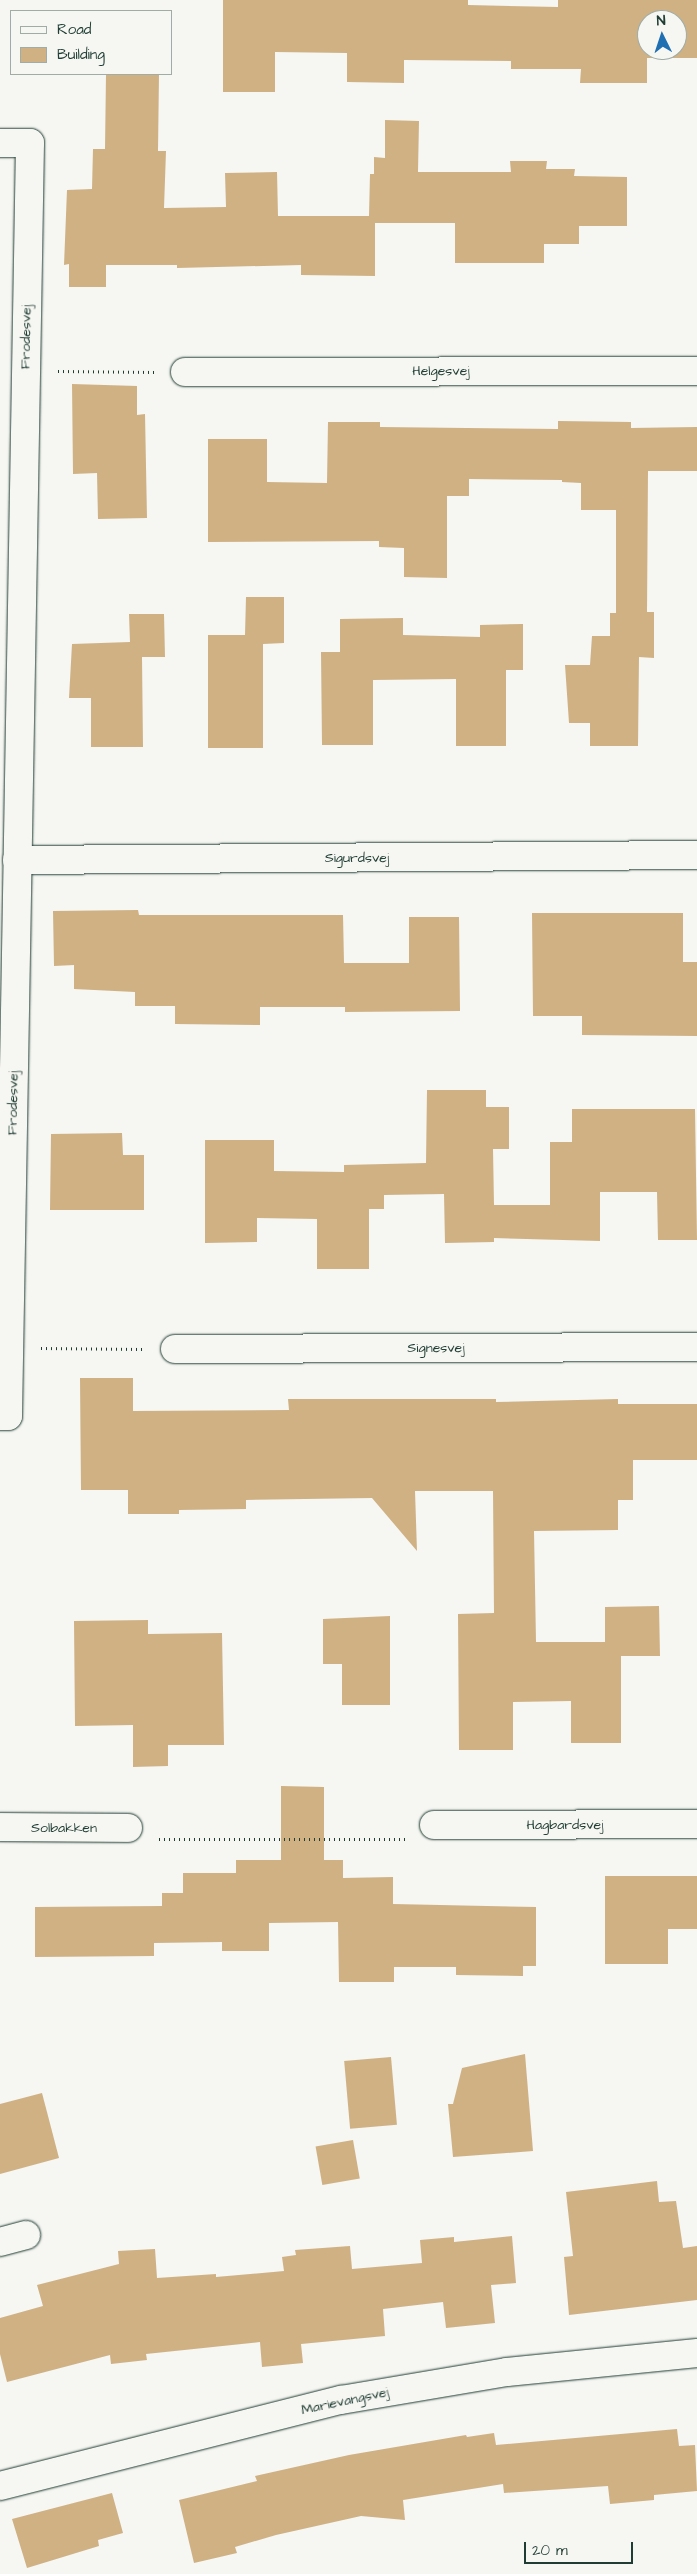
<!DOCTYPE html>
<style>
body{margin:0}
#map{position:relative;width:697px;height:2574px;overflow:hidden;background:#f6f6f2;font-family:"Architects Daughter",sans-serif}
div>[style]{position:absolute}
.building>*{inset:0;background:#cfb184;transform-origin:0 0}
.path>*{height:3px;margin-top:-1.5px;transform-origin:0;background:repeating-linear-gradient(90deg,#1f3d34 0 1px,transparent 0 5px)}
.roads{filter:drop-shadow(0 0 1px #1f3d34) drop-shadow(0 0 1px #1f3d34)}
.minor>*{height:28px;margin:-14px;padding:0 14px;transform-origin:14px;border-radius:14px;background:#f6f6f2}
span{translate:-50% -50%;white-space:nowrap;text-align:center;line-height:1.15;-webkit-text-stroke:4px #f6f6f2;paint-order:stroke}
.street-label{font-size:14px;color:#1f3d34}
.legend{position:absolute;left:10px;top:10px;width:162px;height:65px;box-sizing:border-box;background:#f6f6f2;border:1px solid #a0aca6;margin:0;padding:6px 9px;list-style:none;font-size:15px;color:#1f3d34}
.legend li{display:flex;align-items:center;gap:10px;height:25px}
.legend b{width:25px;border:1px solid #a0aca6}
.north{position:absolute;left:637px;top:10px;width:50px;height:50px;box-sizing:border-box;background:#f6f6f2;border:1px solid #a0aca6;border-radius:50%;rotate:356deg;font-size:14px;font-weight:700;line-height:20px;text-align:center;color:#1f3d34}
.north::after{content:'';display:block;margin:auto;width:18px;height:22px;background:#1f6fb2;clip-path:polygon(50% 0,100% 100%,50% 72%,0 100%)}
.scale{position:absolute;left:524px;top:2542px;width:109px;height:22px;box-sizing:border-box;border:2px solid #1f3d34;border-top:0;padding-left:6px;font-size:15px;line-height:18px;white-space:nowrap;color:#1f3d34;-webkit-text-stroke:4px #f6f6f2;paint-order:stroke}
</style>
<div id="map">
<div class="building">
<div style="clip-path:polygon(evenodd,223px 0,468px 0,468px 5px,558px 7px,558px 0,697px 0,697px 58px,647px 58px,647px 83px,580px 83px,581px 69px,511px 69px,511px 61px,404px 60px,404px 83px,347px 82px,347px 53px,275px 52px,275px 92px,223px 92px,223px 0,647px 20px,677px 20px,677px 50px,647px 50px,647px 20px)"></div>
<div style="clip-path:polygon(106px 74px,159px 74px,158px 151px,166px 151px,164px 208px,226px 207px,225px 173px,277px 172px,278px 216px,369px 216px,370px 174px,374px 174px,374px 157px,385px 158px,385px 120px,419px 121px,418px 172px,511px 172px,510px 161px,547px 161px,546px 169px,575px 169px,574px 176px,627px 177px,627px 226px,579px 226px,579px 244px,544px 244px,544px 263px,455px 263px,455px 223px,375px 223px,375px 276px,301px 275px,301px 265px,177px 268px,177px 265px,106px 265px,106px 287px,69px 287px,69px 264px,64px 265px,67px 190px,92px 189px,93px 149px,105px 149px)"></div>
<div style="clip-path:polygon(72px 384px,137px 386px,137px 415px,145px 414px,147px 518px,98px 519px,97px 473px,73px 474px)"></div>
<div style="clip-path:polygon(558px 421px,631px 422px,631px 428px,697px 427px,697px 471px,648px 471px,647px 612px,654px 612px,654px 658px,639px 657px,638px 746px,590px 746px,590px 723px,569px 723px,565px 665px,590px 665px,592px 636px,610px 636px,610px 613px,616px 613px,616px 510px,581px 510px,581px 483px,562px 482px,562px 480px,469px 479px,469px 496px,447px 496px,447px 578px,404px 577px,404px 548px,379px 547px,379px 541px,208px 542px,208px 439px,267px 439px,267px 482px,327px 483px,328px 422px,380px 422px,380px 427px,558px 429px)"></div>
<div style="clip-path:polygon(246px 597px,284px 597px,284px 643px,263px 644px,263px 748px,208px 748px,208px 635px,245px 635px)"></div>
<div style="clip-path:polygon(129px 614px,164px 614px,165px 657px,142px 657px,143px 747px,91px 747px,91px 698px,69px 698px,72px 644px,130px 642px)"></div>
<div style="clip-path:polygon(403px 618px,403px 635px,480px 637px,480px 625px,523px 624px,523px 670px,506px 670px,506px 746px,456px 746px,456px 679px,373px 680px,373px 745px,322px 745px,321px 652px,340px 652px,340px 619px)"></div>
<div style="clip-path:polygon(138px 910px,139px 915px,343px 915px,344px 963px,409px 963px,409px 917px,459px 917px,460px 1011px,345px 1012px,345px 1007px,260px 1007px,260px 1025px,175px 1024px,175px 1006px,135px 1006px,135px 992px,74px 989px,74px 965px,54px 966px,53px 911px)"></div>
<div style="clip-path:polygon(532px 913px,683px 913px,683px 962px,697px 962px,697px 1036px,582px 1035px,582px 1016px,533px 1016px)"></div>
<div style="clip-path:polygon(427px 1090px,486px 1090px,486px 1107px,509px 1107px,509px 1149px,493px 1149px,494px 1205px,550px 1205px,550px 1142px,572px 1142px,572px 1109px,695px 1109px,697px 1240px,658px 1240px,657px 1192px,600px 1192px,600px 1241px,494px 1238px,494px 1242px,445px 1243px,444px 1194px,384px 1195px,384px 1209px,369px 1209px,369px 1269px,317px 1269px,317px 1219px,257px 1218px,257px 1242px,205px 1243px,205px 1140px,274px 1140px,274px 1171px,344px 1172px,344px 1165px,426px 1163px)"></div>
<div style="clip-path:polygon(122px 1133px,123px 1155px,144px 1155px,144px 1210px,50px 1210px,51px 1134px)"></div>
<div style="clip-path:polygon(80px 1378px,133px 1378px,133px 1411px,289px 1410px,288px 1399px,496px 1399px,496px 1402px,618px 1399px,618px 1404px,697px 1404px,697px 1460px,633px 1460px,633px 1500px,618px 1500px,618px 1530px,534px 1531px,536px 1642px,605px 1642px,605px 1607px,659px 1606px,660px 1656px,621px 1656px,621px 1743px,571px 1743px,571px 1701px,513px 1702px,513px 1750px,459px 1750px,458px 1614px,494px 1613px,493px 1491px,415px 1491px,417px 1551px,372px 1498px,246px 1500px,246px 1509px,179px 1510px,179px 1514px,128px 1514px,128px 1490px,81px 1490px)"></div>
<div style="clip-path:polygon(390px 1616px,390px 1705px,342px 1705px,342px 1664px,323px 1664px,323px 1619px)"></div>
<div style="clip-path:polygon(148px 1620px,148px 1634px,222px 1633px,224px 1745px,168px 1745px,168px 1766px,133px 1767px,133px 1725px,75px 1726px,74px 1621px)"></div>
<div style="clip-path:polygon(281px 1786px,324px 1787px,324px 1860px,343px 1860px,343px 1878px,393px 1877px,393px 1904px,536px 1907px,536px 1966px,523px 1966px,523px 1976px,456px 1975px,456px 1967px,394px 1967px,394px 1982px,339px 1982px,338px 1922px,269px 1923px,269px 1951px,222px 1951px,222px 1942px,154px 1943px,154px 1956px,35px 1957px,35px 1907px,162px 1906px,162px 1893px,183px 1893px,183px 1873px,236px 1873px,236px 1860px,281px 1860px)"></div>
<div style="clip-path:polygon(605px 1876px,697px 1876px,697px 1929px,668px 1929px,668px 1964px,605px 1964px)"></div>
<div style="clip-path:polygon(525px 2054px,533px 2151px,453px 2157px,448px 2104px,453px 2104px,462px 2068px)"></div>
<div style="left:391px;top:2057px;width:68px;height:47px;rotate:85deg"></div>
<div style="clip-path:polygon(42px 2093px,59px 2158px,0 2174px,0 2104px)"></div>
<div style="left:353px;top:2140px;width:39px;height:38px;rotate:80deg"></div>
<div style="clip-path:polygon(657px 2181px,659px 2202px,676px 2201px,683px 2248px,697px 2246px,697px 2300px,569px 2315px,564px 2257px,573px 2256px,566px 2192px)"></div>
<div style="clip-path:polygon(512px 2236px,516px 2283px,491px 2285px,495px 2323px,446px 2328px,443px 2302px,383px 2309px,385px 2336px,301px 2344px,303px 2363px,262px 2367px,260px 2342px,146px 2354px,147px 2360px,111px 2364px,110px 2355px,7px 2382px,0 2354px,0 2318px,43px 2306px,37px 2285px,119px 2264px,118px 2251px,155px 2249px,157px 2278px,216px 2274px,216px 2277px,284px 2271px,282px 2257px,296px 2255px,295px 2250px,350px 2246px,352px 2269px,422px 2263px,420px 2240px,454px 2237px,454px 2242px)"></div>
<div style="clip-path:polygon(677px 2429px,679px 2446px,695px 2445px,697px 2491px,654px 2495px,654px 2500px,610px 2504px,608px 2486px,504px 2493px,503px 2484px,403px 2500px,405px 2520px,361px 2516px,276px 2535px,235px 2547px,237px 2553px,194px 2563px,179px 2500px,257px 2481px,255px 2476px,349px 2455px,466px 2435px,467px 2437px,494px 2433px,496px 2445px)"></div>
<div style="clip-path:polygon(112px 2493px,123px 2533px,98px 2540px,99px 2546px,27px 2568px,12px 2519px)"></div>
</div>
<div class="path">
<div style="left:58px;top:371px;width:97px;rotate:0.6deg"></div>
<div style="left:41px;top:1348px;width:101px;rotate:0.6deg"></div>
<div style="left:159px;top:1839px;width:247px"></div>
</div>
<div class="roads">
<div class="minor">
<div style="left:0;top:143px;width:30px"></div>
<div style="left:30px;top:143px;width:1273px;rotate:90.99deg"></div>
<div style="left:8px;top:1416px;width:8px;rotate:180deg"></div>
<div style="left:185px;top:372px;width:512px;rotate:-0.11deg"></div>
<div style="left:17px;top:860px;width:680px;rotate:-0.42deg"></div>
<div style="left:175px;top:1349px;width:522px;rotate:-0.22deg"></div>
<div style="left:434px;top:1825px;width:263px;rotate:-0.2deg"></div>
<div style="left:0;top:1827px;width:128px;rotate:0.4deg"></div>
<div style="left:0;top:2242px;width:27px;rotate:-15deg"></div>
<div style="left:0;top:2486px;width:352px;rotate:-14.2deg"></div>
<div style="left:341px;top:2400px;width:168px;rotate:-9.6deg"></div>
<div style="left:507px;top:2372px;width:191px;rotate:-5.7deg"></div>
</div>
</div>
<div class="street-label">
<span style="left:26px;top:337px;rotate:-89deg">Frodesvej</span>
<span style="left:441px;top:371px">Helgesvej</span>
<span style="left:357px;top:858px">Sigurdsvej</span>
<span style="left:13px;top:1103px;rotate:-89deg">Frodesvej</span>
<span style="left:436px;top:1348px">Signesvej</span>
<span style="left:565px;top:1825px">Hagbardsvej</span>
<span style="left:64px;top:1828px">Solbakken</span>
<span style="left:345px;top:2401px;rotate:-12deg">Marievangsvej</span>
</div>
<ul class="legend">
<li><b style="height:6px;background:#f6f6f2"></b>Road</li>
<li><b style="height:14px;background:#cfb184"></b>Building</li>
</ul>
<div class="north">N</div>
<div class="scale">20 m</div>
</div>
